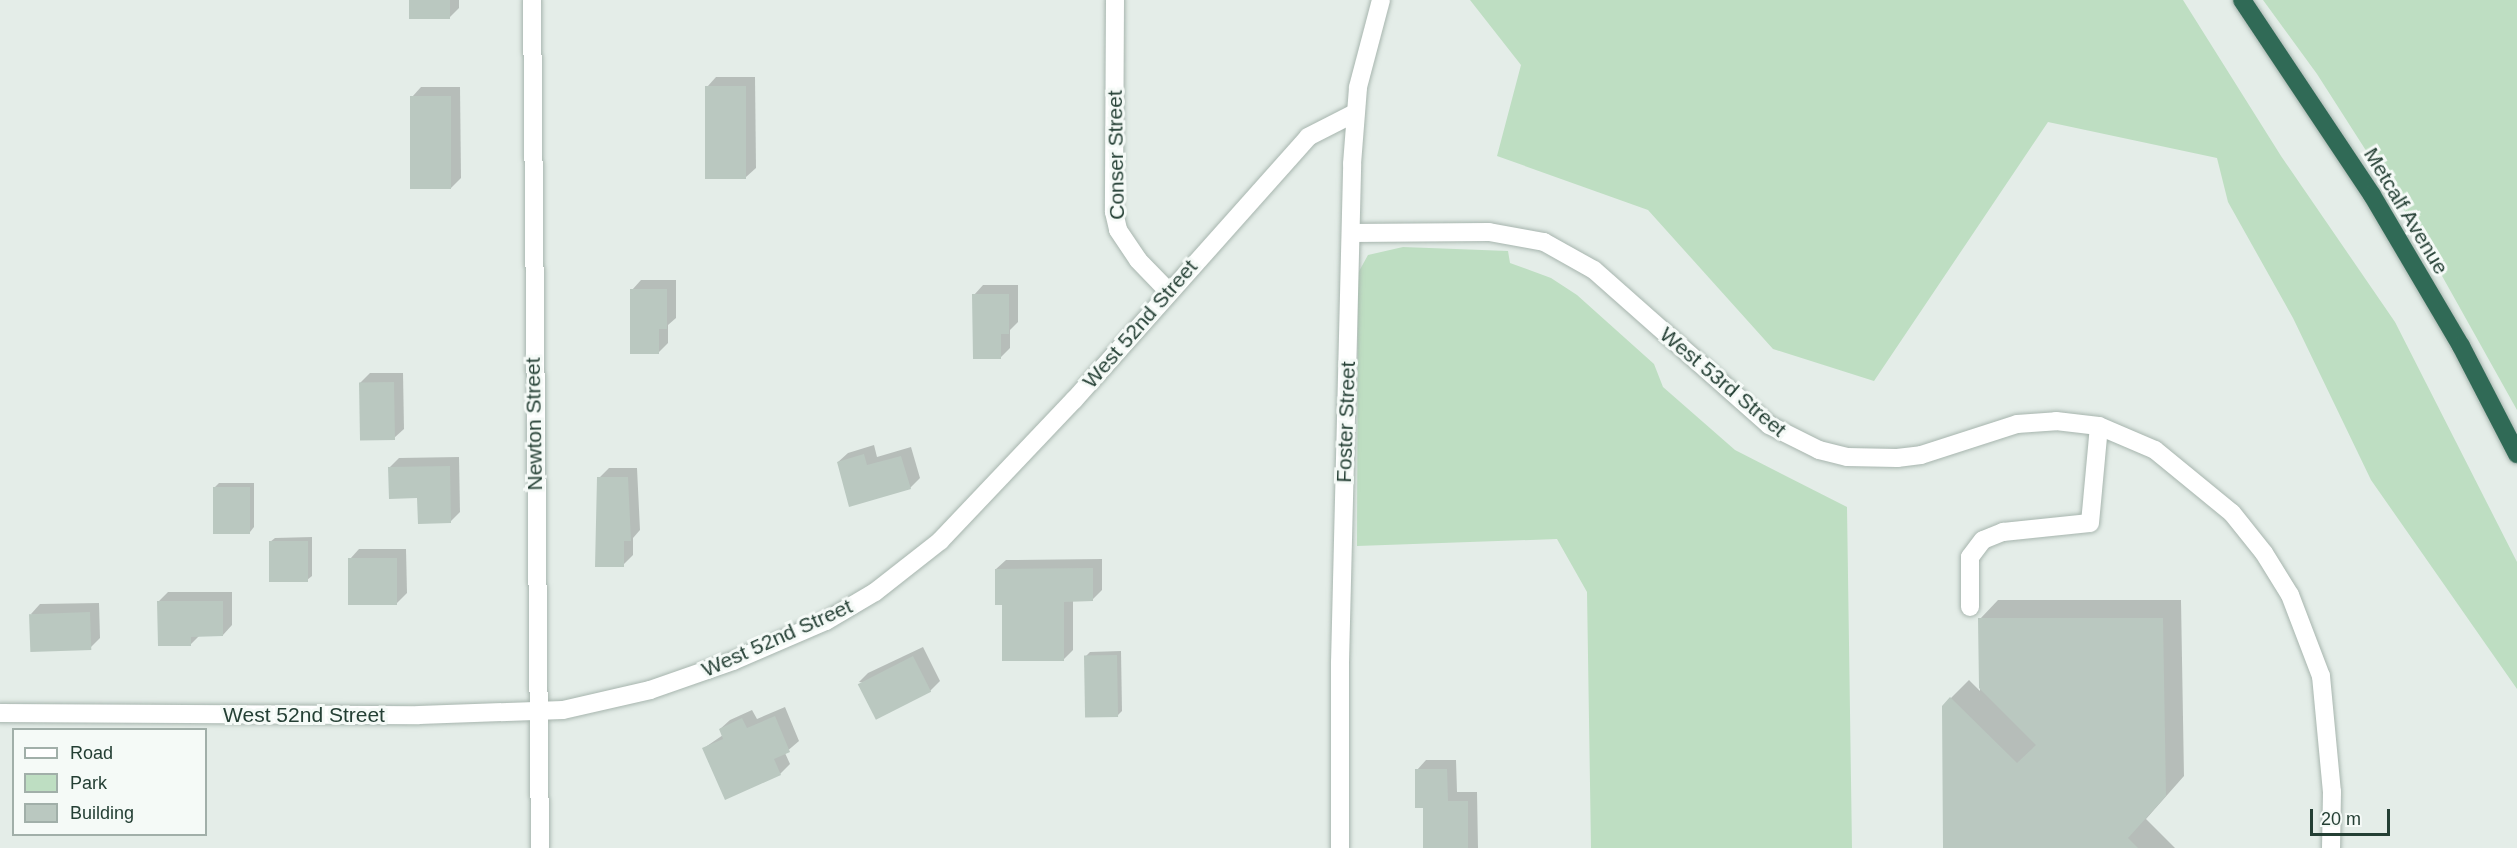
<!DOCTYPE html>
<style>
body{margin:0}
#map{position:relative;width:2517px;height:848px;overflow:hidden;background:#e4ede8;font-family:Arial,sans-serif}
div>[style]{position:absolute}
.green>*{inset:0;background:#bedec2}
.shadow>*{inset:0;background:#0003}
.building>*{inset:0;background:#bac8c0;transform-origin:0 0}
.roads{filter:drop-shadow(0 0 2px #a7b5ae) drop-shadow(0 0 2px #a7b5ae)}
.minor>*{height:18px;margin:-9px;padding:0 9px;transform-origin:9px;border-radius:9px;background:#fff}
.highway>*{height:18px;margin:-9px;padding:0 9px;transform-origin:9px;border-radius:9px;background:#306a56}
span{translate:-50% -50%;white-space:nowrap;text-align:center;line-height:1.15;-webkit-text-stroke:6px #f5faf7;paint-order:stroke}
.street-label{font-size:21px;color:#243f34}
.legend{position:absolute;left:12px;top:728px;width:195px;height:108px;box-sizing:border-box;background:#f5faf7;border:2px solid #a1afa9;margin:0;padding:8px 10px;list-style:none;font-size:18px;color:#243f34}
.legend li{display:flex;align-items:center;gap:12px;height:30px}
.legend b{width:30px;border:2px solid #a1afa9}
.scale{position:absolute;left:2310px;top:809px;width:80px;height:27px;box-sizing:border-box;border:3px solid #243f34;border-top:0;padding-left:8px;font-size:18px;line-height:21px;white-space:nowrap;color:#243f34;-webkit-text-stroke:4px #f5faf7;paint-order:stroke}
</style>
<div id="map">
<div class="green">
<div style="clip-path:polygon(1470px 0,2183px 0,2281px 156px,2395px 322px,2517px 562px,2517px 689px,2371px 480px,2293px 318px,2228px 202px,2217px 158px,2048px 122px,1874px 381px,1773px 349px,1648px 210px,1497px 156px,1521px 65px)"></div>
<div style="clip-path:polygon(2263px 0,2517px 0,2517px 410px,2413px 224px,2317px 74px)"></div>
<div style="clip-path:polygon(1403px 247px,1508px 251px,1510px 263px,1551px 278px,1577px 295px,1654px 364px,1663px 387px,1735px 450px,1847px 507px,1852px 848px,1591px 848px,1587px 592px,1557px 539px,1357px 546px,1358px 273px,1368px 255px)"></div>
</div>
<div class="shadow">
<div style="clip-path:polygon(411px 0,459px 0,459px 8px,450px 17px)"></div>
<div style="clip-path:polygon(716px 77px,755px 77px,756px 168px,746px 177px,707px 87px)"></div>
<div style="clip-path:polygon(421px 87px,460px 87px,461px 178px,451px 188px,412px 97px)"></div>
<div style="clip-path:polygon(641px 280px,676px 280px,676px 318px,668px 325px,668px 343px,659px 352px,632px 290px)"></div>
<div style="clip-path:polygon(983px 285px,1018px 285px,1018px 322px,1010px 330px,1010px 348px,1001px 357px,974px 295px)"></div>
<div style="clip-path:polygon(370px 373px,403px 373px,404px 429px,394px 438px,360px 383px)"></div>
<div style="clip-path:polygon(874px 445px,877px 457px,911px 447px,920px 478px,910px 488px,838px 462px,848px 453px)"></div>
<div style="clip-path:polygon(459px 457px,460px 512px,450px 522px,390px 467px,399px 458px)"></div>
<div style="clip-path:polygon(609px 468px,637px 468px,640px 530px,633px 538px,633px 555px,623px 565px,599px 478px)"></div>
<div style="clip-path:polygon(219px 483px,254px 483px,254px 527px,250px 532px,214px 488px)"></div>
<div style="clip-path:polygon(312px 537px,312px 576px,307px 580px,270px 542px,275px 538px)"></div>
<div style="clip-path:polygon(359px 549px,406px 549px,407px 593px,397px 603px,350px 559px)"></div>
<div style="clip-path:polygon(1102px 559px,1102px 590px,1092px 600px,1073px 600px,1073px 650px,1064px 659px,1003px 604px,996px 569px,1006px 560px)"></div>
<div style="clip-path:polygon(168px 592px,232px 592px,232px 625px,223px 635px,200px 635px,191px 644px,158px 602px)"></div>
<div style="clip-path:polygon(1998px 600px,2181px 600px,2184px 776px,2146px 819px,2175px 848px,1944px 848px,1943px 706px,1969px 680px,1980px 691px,1980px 619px)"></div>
<div style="clip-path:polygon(99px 603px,100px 638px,90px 648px,31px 614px,40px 604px)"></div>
<div style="clip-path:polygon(923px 647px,940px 681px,930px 691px,859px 682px,868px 673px)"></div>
<div style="clip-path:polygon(1121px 651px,1122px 711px,1118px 715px,1085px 657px,1090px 652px)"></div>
<div style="clip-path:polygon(785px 707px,799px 741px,785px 753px,790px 764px,780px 774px,704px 748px,723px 735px,720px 729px,730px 720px,752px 710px,757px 719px)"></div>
<div style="clip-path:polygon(1426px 760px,1456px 760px,1457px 792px,1477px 792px,1478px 848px,1423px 848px,1424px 806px,1417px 770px)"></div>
</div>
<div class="building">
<div style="left:409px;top:0;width:41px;height:19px"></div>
<div style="left:705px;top:86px;width:41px;height:93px"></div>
<div style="left:410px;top:96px;width:41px;height:93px"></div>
<div style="clip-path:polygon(630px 289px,667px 289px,667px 329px,659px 329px,659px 354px,630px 354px)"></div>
<div style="clip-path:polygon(972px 294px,1009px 294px,1009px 334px,1001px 334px,1001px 359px,973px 359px)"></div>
<div style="left:394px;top:382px;width:58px;height:35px;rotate:89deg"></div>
<div style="clip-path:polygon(864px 454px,867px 465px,901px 456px,911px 489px,849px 507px,837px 462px)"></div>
<div style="clip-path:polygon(450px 466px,451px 523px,418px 524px,417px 498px,389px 499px,388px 467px)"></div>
<div style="clip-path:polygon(597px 477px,628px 477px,631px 541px,624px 541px,624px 567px,595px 567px)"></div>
<div style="left:213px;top:487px;width:37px;height:47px"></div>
<div style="left:269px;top:541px;width:39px;height:41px"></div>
<div style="left:348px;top:558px;width:49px;height:47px"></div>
<div style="clip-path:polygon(1093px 568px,1093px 601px,1064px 602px,1064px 661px,1002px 661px,1002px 605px,995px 605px,995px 569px)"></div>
<div style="clip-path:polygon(157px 601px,223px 601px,223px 636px,191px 637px,191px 646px,158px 646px)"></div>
<div style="left:90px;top:612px;width:38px;height:61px;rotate:88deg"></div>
<div style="clip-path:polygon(1978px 618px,2163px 618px,2166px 796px,2128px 838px,2138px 848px,1943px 848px,1942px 706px,1950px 697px,2017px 763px,2036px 745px,1979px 688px)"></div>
<div style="left:1117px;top:655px;width:62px;height:33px;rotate:89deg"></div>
<div style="left:913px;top:656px;width:40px;height:62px;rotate:63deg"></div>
<div style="clip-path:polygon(775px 716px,790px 752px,774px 759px,781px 775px,725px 800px,702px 748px,723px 739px,719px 729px,742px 718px,747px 728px)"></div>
<div style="clip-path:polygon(1415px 769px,1447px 769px,1448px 801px,1468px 801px,1468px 848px,1423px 848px,1423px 808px,1415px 808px)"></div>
</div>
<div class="roads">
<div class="minor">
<div style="left:532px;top:0;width:848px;rotate:89.46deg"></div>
<div style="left:1115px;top:0;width:212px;rotate:90.3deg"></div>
<div style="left:1114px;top:212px;width:18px;rotate:77deg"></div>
<div style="left:1118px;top:230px;width:36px;rotate:56deg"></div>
<div style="left:1138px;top:260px;width:43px;rotate:45.9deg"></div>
<div style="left:1351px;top:233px;width:138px;rotate:-0.4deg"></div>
<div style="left:1489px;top:232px;width:56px;rotate:10.3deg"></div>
<div style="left:1544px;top:242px;width:57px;rotate:29.2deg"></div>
<div style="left:1594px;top:270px;width:234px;rotate:41.5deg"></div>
<div style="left:1769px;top:425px;width:56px;rotate:26.6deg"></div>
<div style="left:1819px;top:450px;width:29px;rotate:14deg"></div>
<div style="left:1847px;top:457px;width:50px;rotate:1.1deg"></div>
<div style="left:1897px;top:458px;width:24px;rotate:-7deg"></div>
<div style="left:1921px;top:455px;width:101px;rotate:-17.9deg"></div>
<div style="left:2017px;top:424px;width:39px;rotate:-4deg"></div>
<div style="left:2056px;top:421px;width:43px;rotate:6.6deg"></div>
<div style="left:2099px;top:426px;width:61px;rotate:23.2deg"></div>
<div style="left:2155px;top:450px;width:99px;rotate:39.3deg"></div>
<div style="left:2232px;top:513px;width:51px;rotate:51.3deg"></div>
<div style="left:2264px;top:553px;width:49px;rotate:58.2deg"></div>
<div style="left:2290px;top:595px;width:87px;rotate:69.1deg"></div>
<div style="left:2321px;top:676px;width:117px;rotate:84.6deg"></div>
<div style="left:2332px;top:792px;width:56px;rotate:91deg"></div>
<div style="left:1970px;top:607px;width:50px;rotate:-90deg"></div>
<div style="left:1970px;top:557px;width:21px;rotate:-53deg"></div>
<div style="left:1983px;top:540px;width:22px;rotate:-22deg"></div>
<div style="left:2003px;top:532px;width:87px;rotate:-5.9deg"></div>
<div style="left:2090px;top:523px;width:97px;rotate:-84.7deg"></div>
<div style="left:0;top:713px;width:419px;rotate:0.3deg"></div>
<div style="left:419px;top:715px;width:144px;rotate:-2deg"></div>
<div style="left:563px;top:710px;width:89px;rotate:-12.9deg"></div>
<div style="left:650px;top:690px;width:88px;rotate:-19.3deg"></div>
<div style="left:733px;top:661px;width:101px;rotate:-23.3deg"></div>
<div style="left:826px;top:621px;width:57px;rotate:-30.6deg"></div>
<div style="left:875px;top:592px;width:83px;rotate:-38.1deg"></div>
<div style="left:940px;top:541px;width:195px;rotate:-46.5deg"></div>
<div style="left:1074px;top:400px;width:352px;rotate:-48.3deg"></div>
<div style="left:1308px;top:137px;width:53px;rotate:-27.1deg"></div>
<div style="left:1340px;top:848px;width:185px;rotate:-90deg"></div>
<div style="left:1340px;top:663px;width:499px;rotate:-88.6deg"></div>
<div style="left:1352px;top:164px;width:77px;rotate:-85.5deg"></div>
<div style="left:1358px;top:87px;width:90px;rotate:-75.2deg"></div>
</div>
<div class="highway">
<div style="left:2242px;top:0;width:234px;rotate:56.3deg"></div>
<div style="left:2372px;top:195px;width:175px;rotate:59.5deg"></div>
<div style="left:2461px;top:346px;width:122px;rotate:62.6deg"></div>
</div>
</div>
<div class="street-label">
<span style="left:1116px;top:155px;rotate:-91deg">Conser Street</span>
<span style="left:2406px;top:211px;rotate:59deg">Metcalf Avenue</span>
<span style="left:1140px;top:324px;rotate:-49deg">West 52nd Street</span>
<span style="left:1723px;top:382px;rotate:40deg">West 53rd Street</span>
<span style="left:1346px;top:422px;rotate:-88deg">Foster Street</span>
<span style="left:534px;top:424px;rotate:-91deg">Newton Street</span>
<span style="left:777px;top:638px;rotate:-24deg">West 52nd Street</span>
<span style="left:304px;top:715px">West 52nd Street</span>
</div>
<ul class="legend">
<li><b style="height:8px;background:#fff"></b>Road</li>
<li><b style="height:16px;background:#bedec2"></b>Park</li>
<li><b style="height:16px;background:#bac8c0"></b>Building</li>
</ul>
<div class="scale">20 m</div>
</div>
